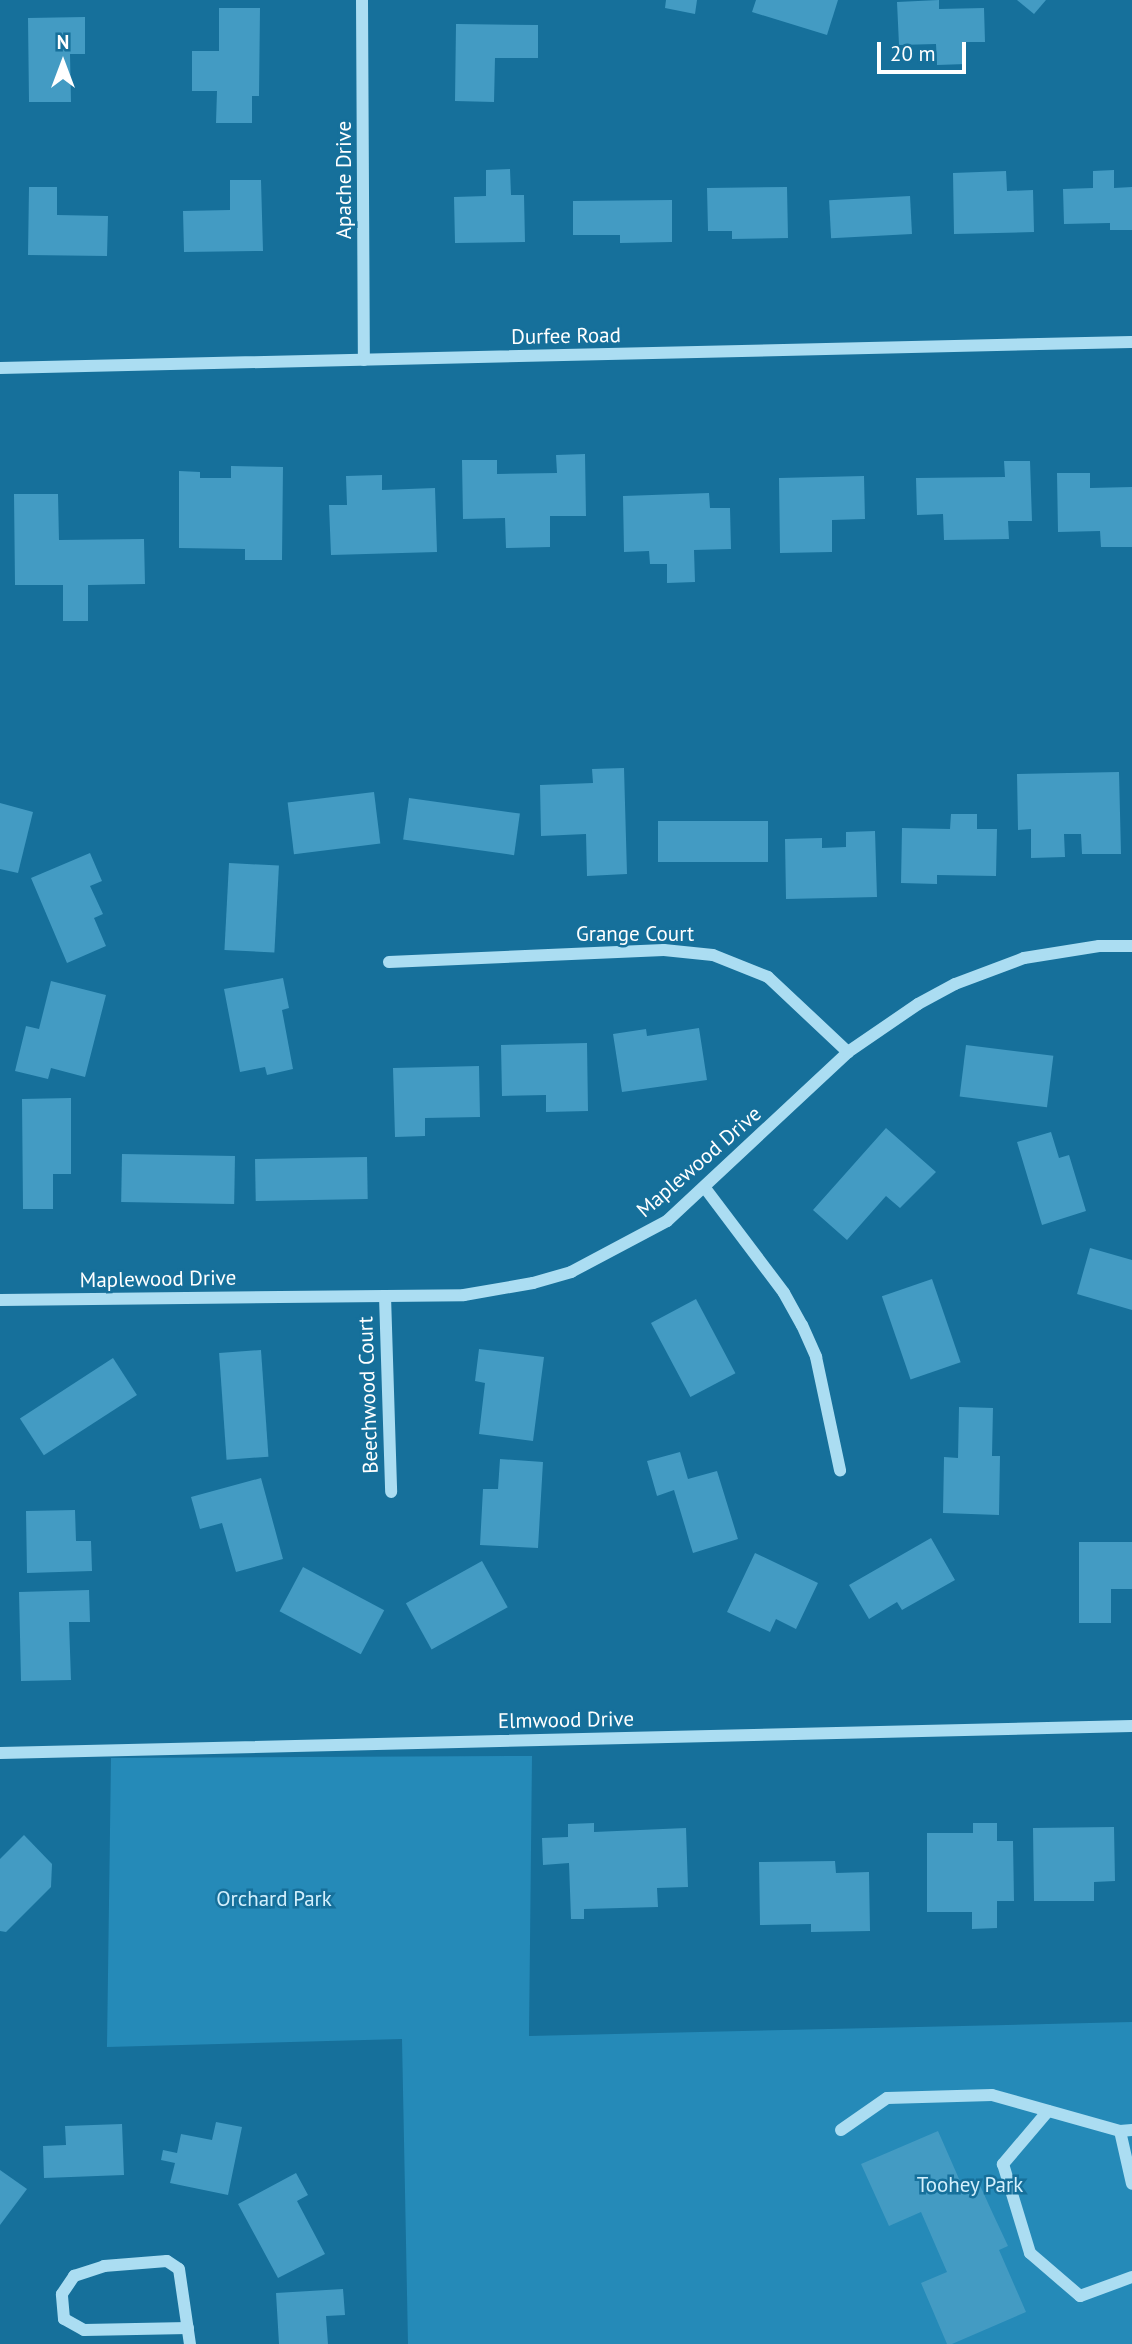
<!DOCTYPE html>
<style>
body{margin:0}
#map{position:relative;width:1132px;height:2344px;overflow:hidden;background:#16709b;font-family:"PT Sans",sans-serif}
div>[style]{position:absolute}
.green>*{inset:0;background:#258ab8}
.building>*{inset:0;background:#439bc3;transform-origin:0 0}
.minor>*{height:12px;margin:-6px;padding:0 6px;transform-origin:6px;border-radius:6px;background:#abddf2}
span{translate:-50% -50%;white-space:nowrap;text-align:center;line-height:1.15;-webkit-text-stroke:5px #16709b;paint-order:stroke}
.street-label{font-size:21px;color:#fff}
.park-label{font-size:21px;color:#d3f0fd}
.north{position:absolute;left:28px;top:28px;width:70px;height:70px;-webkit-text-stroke:5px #16709b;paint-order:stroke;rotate:0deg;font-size:19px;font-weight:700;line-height:28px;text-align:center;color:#fff}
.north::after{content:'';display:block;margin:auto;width:24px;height:32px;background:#fff;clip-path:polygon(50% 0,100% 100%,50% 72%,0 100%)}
.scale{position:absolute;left:877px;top:42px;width:89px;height:32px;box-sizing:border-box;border:4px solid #fff;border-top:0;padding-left:9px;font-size:21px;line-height:24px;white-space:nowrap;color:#fff;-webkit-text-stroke:5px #16709b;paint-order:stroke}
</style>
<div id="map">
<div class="green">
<div style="clip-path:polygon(532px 1756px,529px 2036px,1132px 2022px,1132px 2344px,408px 2344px,402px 2039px,107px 2047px,111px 1758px)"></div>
</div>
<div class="building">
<div style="clip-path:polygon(666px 0,697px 0,695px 14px,665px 8px)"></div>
<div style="clip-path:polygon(756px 0,838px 0,827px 35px,752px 12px)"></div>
<div style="clip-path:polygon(939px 0,939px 9px,984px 8px,985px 42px,965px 42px,966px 64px,937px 65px,936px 44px,899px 45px,897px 2px)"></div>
<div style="clip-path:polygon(1017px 0,1046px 0,1034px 14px)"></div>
<div style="clip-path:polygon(219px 8px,260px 8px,259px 96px,252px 96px,252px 123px,216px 123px,217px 91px,192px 91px,192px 51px,219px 51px)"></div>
<div style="clip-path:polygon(85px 17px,85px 54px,70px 54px,71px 102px,29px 102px,28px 18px)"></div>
<div style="clip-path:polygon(456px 24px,538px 25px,538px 58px,495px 58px,494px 102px,455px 101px)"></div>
<div style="clip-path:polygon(510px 169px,511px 195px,524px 195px,525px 242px,455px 243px,454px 197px,486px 196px,486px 170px)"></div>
<div style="clip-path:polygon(1114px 170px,1114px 188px,1132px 187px,1132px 230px,1110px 230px,1110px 223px,1064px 224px,1063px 189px,1093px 188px,1093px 171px)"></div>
<div style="clip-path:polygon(1006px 171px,1007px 191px,1033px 190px,1034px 232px,954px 234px,953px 173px)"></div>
<div style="clip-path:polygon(230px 180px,261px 180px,263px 251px,184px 252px,183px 211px,230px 210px)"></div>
<div style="clip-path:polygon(29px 187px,57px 187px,57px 215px,108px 216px,107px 256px,28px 255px)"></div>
<div style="clip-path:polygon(787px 187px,788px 238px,732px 239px,732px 231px,708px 231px,707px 188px)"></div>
<div style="left:910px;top:196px;width:38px;height:81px;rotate:87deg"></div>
<div style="clip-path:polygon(672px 200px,672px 242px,620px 243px,620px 235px,573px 235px,573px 201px)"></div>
<div style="clip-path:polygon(585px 454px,586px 516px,550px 516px,550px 547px,506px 548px,505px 518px,463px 519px,462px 460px,497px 460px,497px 474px,557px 473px,556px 455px)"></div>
<div style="clip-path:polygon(1004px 461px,1030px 461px,1032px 521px,1008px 521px,1009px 539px,944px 540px,943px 514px,917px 515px,916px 478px,1005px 477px)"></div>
<div style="clip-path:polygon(231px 466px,283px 467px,282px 560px,245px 560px,245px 549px,179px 548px,179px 471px,200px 472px,200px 478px,231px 478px)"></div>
<div style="clip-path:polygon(1057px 473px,1090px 473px,1090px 488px,1132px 487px,1132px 547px,1101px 547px,1100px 531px,1058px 532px)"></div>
<div style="clip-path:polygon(382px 475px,382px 490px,435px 488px,437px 552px,331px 555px,329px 505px,347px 505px,346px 476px)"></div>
<div style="clip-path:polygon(864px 476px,865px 519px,832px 520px,832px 552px,780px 553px,779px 478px)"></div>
<div style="clip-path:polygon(709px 493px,710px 508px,730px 508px,731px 549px,694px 550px,695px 582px,667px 583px,667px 564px,650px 564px,649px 551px,624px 552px,623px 496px)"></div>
<div style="clip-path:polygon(14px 494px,58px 494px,59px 540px,144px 539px,145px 584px,88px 585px,88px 621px,63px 621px,63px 585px,15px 585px)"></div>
<div style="clip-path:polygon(624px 768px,627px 874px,587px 876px,586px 834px,541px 836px,540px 785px,593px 783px,592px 769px)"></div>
<div style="clip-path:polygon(1119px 772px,1121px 854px,1082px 854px,1081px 834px,1064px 834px,1065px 857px,1031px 858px,1031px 829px,1018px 830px,1017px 774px)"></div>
<div style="left:374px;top:792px;width:52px;height:87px;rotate:83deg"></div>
<div style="left:409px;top:798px;width:112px;height:42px;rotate:8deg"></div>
<div style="clip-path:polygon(0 803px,33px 812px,18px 873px,0 869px)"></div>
<div style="clip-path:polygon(951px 814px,977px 814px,977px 829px,997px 829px,996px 876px,937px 875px,937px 884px,901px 883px,902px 828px,950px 829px)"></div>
<div style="left:658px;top:821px;width:110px;height:41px"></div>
<div style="clip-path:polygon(875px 831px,877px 897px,786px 899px,785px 839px,822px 838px,822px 848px,846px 847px,846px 832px)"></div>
<div style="clip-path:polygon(90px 853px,102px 881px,90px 886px,103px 914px,94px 918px,106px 946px,67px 963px,31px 878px)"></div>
<div style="left:229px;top:863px;width:50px;height:87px;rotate:3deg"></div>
<div style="clip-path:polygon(283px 978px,289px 1008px,282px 1010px,293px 1069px,267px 1075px,265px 1067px,240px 1072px,224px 989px)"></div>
<div style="clip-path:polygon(51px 981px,106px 995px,85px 1077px,51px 1068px,48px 1079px,15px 1071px,26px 1026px,39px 1029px)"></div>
<div style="clip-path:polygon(699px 1028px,707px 1080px,622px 1092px,613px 1034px,646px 1029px,647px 1036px)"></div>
<div style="clip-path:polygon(587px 1043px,588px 1111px,546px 1112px,546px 1095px,502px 1096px,501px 1045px)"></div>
<div style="left:966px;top:1045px;width:88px;height:52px;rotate:7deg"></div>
<div style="clip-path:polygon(479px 1066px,480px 1117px,425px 1118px,425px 1136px,395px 1137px,393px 1068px)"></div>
<div style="clip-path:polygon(71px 1098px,71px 1174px,53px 1174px,53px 1209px,23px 1209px,22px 1099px)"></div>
<div style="clip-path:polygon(886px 1128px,936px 1172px,900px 1208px,886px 1196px,847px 1240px,813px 1210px)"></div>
<div style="clip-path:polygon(1051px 1132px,1059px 1158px,1069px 1155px,1086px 1211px,1042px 1225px,1017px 1142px)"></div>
<div style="left:122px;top:1154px;width:113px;height:48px;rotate:1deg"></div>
<div style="left:367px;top:1157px;width:42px;height:112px;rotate:89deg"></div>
<div style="clip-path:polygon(1090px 1248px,1132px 1260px,1132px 1310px,1077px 1294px)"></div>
<div style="left:932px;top:1279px;width:88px;height:53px;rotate:71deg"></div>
<div style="left:696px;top:1299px;width:84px;height:51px;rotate:62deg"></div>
<div style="clip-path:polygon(479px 1349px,544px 1357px,533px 1441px,479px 1434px,485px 1383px,475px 1381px)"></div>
<div style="left:261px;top:1350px;width:107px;height:42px;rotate:86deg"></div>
<div style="left:113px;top:1358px;width:44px;height:111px;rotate:57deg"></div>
<div style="clip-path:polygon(959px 1407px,993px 1408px,992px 1456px,1000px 1456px,999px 1515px,943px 1513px,944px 1457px,958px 1458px)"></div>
<div style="clip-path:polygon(680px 1452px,688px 1479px,717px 1471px,738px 1539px,693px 1553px,674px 1490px,657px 1496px,647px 1461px)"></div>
<div style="clip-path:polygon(500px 1459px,543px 1462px,538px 1548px,480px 1545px,483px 1489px,498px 1489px)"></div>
<div style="clip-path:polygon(261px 1478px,283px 1559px,236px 1572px,222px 1523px,200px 1529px,191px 1497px)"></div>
<div style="clip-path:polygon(75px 1510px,76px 1541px,91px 1541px,92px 1571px,27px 1573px,26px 1511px)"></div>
<div style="clip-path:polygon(931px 1538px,955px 1580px,902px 1610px,897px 1602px,869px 1619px,849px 1585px)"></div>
<div style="clip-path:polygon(1079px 1542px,1132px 1542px,1132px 1589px,1111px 1589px,1111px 1623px,1079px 1623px)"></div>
<div style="clip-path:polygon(755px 1553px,818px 1583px,796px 1629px,776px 1619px,770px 1632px,727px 1612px)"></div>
<div style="left:482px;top:1561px;width:53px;height:87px;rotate:61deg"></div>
<div style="left:303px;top:1567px;width:92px;height:50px;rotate:28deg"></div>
<div style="clip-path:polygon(89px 1590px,90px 1622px,69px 1622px,71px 1680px,21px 1681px,19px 1592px)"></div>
<div style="clip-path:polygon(594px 1823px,594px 1832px,686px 1828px,688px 1887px,657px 1888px,658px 1907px,584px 1909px,584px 1919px,571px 1919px,569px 1863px,543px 1865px,542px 1838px,568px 1837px,568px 1824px)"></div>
<div style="clip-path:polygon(973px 1823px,997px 1823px,997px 1841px,1013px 1841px,1014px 1901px,997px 1901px,997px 1928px,972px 1929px,972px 1912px,927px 1912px,927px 1833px,973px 1833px)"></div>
<div style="clip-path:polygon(1114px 1827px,1115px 1881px,1094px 1882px,1094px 1901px,1034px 1901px,1033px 1828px)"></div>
<div style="clip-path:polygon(24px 1835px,52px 1864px,51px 1887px,6px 1932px,0 1931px,0 1859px)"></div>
<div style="clip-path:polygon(835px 1861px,836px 1873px,869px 1872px,870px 1931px,811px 1932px,811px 1924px,760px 1925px,759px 1862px)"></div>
<div style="clip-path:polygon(216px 2122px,242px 2127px,228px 2195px,170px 2183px,175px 2163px,161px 2160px,163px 2150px,177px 2153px,181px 2134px,212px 2140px)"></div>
<div style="clip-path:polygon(122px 2124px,124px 2175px,44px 2178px,43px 2146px,66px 2145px,65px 2126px)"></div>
<div style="clip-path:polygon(938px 2131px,963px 2188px,978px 2181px,993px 2214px,1008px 2246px,999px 2250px,1026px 2312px,952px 2344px,947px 2344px,921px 2283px,947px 2272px,921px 2212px,889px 2226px,861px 2164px)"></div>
<div style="clip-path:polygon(0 2170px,27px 2189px,0 2225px)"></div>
<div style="clip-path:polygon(296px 2173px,308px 2195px,297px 2201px,325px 2254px,278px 2278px,238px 2204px)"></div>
<div style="clip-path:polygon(343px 2289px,345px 2315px,326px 2316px,328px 2344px,279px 2344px,276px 2293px)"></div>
</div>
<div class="minor">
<div style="left:362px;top:0;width:360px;rotate:89.7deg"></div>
<div style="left:0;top:368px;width:1132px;rotate:-1.32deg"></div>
<div style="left:389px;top:962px;width:275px;rotate:-2.5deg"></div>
<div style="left:664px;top:950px;width:49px;rotate:5.8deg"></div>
<div style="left:713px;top:955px;width:59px;rotate:21.8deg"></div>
<div style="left:768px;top:977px;width:110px;rotate:43.2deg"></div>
<div style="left:705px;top:1188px;width:131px;rotate:53deg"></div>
<div style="left:784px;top:1293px;width:37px;rotate:61deg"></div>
<div style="left:802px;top:1325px;width:35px;rotate:66deg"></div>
<div style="left:816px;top:1357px;width:116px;rotate:78deg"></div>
<div style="left:385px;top:1296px;width:196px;rotate:88.2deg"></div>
<div style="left:0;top:1300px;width:464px;rotate:-0.6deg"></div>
<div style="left:464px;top:1295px;width:70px;rotate:-9.9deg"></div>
<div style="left:533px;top:1283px;width:40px;rotate:-16deg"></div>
<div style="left:571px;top:1272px;width:109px;rotate:-28deg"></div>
<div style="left:667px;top:1221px;width:248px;rotate:-43deg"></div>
<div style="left:848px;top:1052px;width:85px;rotate:-34.4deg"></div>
<div style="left:918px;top:1004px;width:42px;rotate:-28.4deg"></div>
<div style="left:955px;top:984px;width:74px;rotate:-20.6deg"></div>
<div style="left:1024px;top:958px;width:76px;rotate:-9.1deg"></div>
<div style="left:1099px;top:946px;width:33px"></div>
<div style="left:0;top:1753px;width:1132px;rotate:-1.37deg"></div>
<div style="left:1048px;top:2111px;width:70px;rotate:130.3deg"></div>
<div style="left:1003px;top:2164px;width:93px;rotate:73.1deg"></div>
<div style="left:1030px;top:2253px;width:66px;rotate:40.7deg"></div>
<div style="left:1080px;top:2296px;width:55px;rotate:-20.1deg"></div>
<div style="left:841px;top:2130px;width:56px;rotate:-34.8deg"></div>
<div style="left:887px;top:2098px;width:105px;rotate:-1.6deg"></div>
<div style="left:992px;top:2095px;width:133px;rotate:15.7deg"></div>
<div style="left:1120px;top:2131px;width:12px;rotate:-5deg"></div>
<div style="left:1120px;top:2131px;width:54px;rotate:77.2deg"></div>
<div style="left:188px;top:2328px;width:104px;rotate:178.9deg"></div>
<div style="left:84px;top:2330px;width:23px;rotate:-151deg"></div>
<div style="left:64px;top:2319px;width:25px;rotate:-95deg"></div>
<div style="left:62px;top:2294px;width:22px;rotate:-56deg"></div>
<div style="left:74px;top:2276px;width:32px;rotate:-18deg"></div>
<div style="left:104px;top:2266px;width:63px;rotate:-4.5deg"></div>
<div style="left:167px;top:2261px;width:14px;rotate:34deg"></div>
<div style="left:179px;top:2269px;width:76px;rotate:81.7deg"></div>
</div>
<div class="street-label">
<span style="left:344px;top:180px;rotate:-90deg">Apache Drive</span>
<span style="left:566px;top:336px;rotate:-1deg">Durfee Road</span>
<span style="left:635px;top:934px">Grange Court</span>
<span style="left:699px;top:1162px;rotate:-41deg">Maplewood Drive</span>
<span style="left:158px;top:1279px;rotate:-1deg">Maplewood Drive</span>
<span style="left:368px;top:1395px;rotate:-92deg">Beechwood Court</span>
<span style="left:566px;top:1720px;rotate:-1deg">Elmwood Drive</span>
</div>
<div class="park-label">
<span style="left:274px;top:1899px">Orchard Park</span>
<span style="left:970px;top:2185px">Toohey Park</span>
</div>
<div class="north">N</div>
<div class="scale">20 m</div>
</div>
